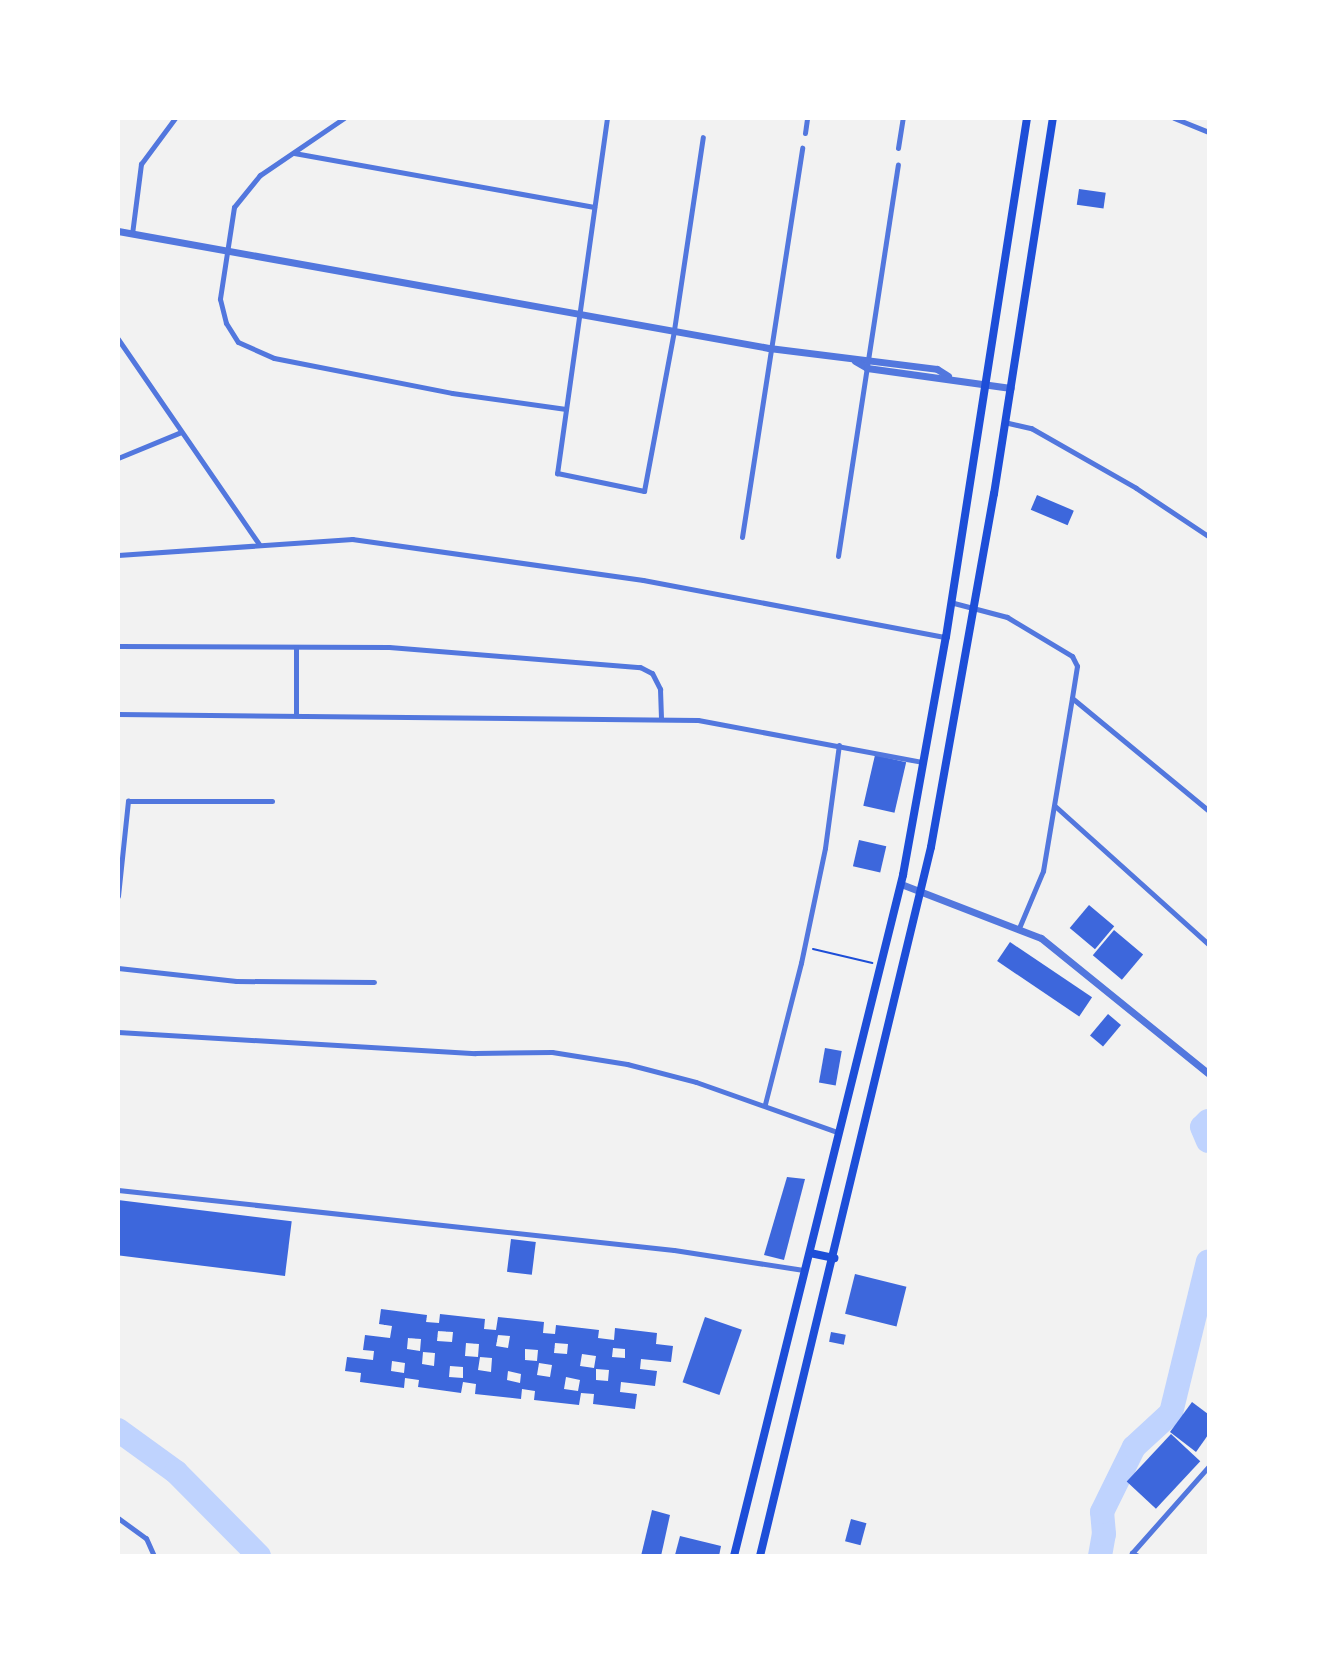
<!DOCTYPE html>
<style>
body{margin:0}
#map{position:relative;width:1327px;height:1674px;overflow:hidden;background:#f2f2f2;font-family:Jost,sans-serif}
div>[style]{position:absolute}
.river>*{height:24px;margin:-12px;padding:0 12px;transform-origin:12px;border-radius:12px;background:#bfd3fe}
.building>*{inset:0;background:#3d67dc;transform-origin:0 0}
.path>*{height:2px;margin:-1px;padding:0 1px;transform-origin:1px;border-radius:1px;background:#1d4ed8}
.minor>*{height:5px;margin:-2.5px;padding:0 2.5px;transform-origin:2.5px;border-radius:2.5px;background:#5277de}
.tertiary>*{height:7px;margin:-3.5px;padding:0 3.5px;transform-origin:3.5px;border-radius:3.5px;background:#5277de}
.primary>*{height:8px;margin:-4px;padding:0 4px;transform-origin:4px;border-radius:4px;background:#1d4ed8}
span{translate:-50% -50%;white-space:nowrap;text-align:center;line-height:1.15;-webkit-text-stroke:4.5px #fff;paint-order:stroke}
.frame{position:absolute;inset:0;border:120px solid #fff;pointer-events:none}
</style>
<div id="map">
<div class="river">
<div style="left:1208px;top:1121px;width:8px;rotate:135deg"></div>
<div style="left:1202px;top:1127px;width:15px;rotate:67deg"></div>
<div style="left:118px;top:1430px;width:72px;rotate:35.9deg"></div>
<div style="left:176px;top:1472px;width:118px;rotate:45.3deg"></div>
<div style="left:1100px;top:1556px;width:22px;rotate:-80deg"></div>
<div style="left:1104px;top:1534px;width:22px;rotate:-95deg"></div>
<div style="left:1102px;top:1512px;width:72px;rotate:-63.8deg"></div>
<div style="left:1134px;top:1447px;width:50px;rotate:-42.6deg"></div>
<div style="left:1171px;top:1413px;width:156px;rotate:-76.3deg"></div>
</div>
<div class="building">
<div style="left:1079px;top:189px;width:27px;height:16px;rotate:8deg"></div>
<div style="left:1037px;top:495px;width:40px;height:16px;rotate:23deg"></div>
<div style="left:875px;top:755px;width:32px;height:52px;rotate:13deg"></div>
<div style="left:859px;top:840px;width:28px;height:27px;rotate:13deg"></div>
<div style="left:1089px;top:905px;width:33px;height:30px;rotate:40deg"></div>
<div style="left:1114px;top:930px;width:38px;height:33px;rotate:40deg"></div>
<div style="left:1010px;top:942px;width:99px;height:23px;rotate:34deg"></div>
<div style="left:1108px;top:1014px;width:17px;height:28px;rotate:40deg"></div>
<div style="left:825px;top:1048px;width:17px;height:35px;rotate:10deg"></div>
<div style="clip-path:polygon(787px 1177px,805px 1179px,784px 1260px,764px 1255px)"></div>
<div style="left:118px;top:1200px;width:175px;height:55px;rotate:7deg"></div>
<div style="left:511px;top:1239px;width:25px;height:33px;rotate:7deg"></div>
<div style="left:855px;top:1274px;width:53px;height:41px;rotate:14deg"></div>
<div style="clip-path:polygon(evenodd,381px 1309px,427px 1315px,426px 1322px,439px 1323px,440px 1314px,485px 1319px,484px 1329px,496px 1330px,498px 1317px,544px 1322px,543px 1333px,555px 1334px,556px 1325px,599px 1330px,598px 1338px,614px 1340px,615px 1328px,657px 1333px,656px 1344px,673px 1346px,671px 1362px,641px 1359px,640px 1369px,657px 1371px,655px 1386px,621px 1382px,620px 1392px,637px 1394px,635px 1409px,593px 1404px,594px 1394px,581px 1393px,579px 1405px,534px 1400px,535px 1391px,522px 1389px,521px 1399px,475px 1394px,476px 1384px,463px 1382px,461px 1393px,418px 1387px,419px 1380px,405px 1378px,404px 1388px,360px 1382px,361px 1373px,345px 1371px,347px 1357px,373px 1360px,374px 1351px,363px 1350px,365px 1335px,390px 1338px,392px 1326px,379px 1324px,381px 1309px,438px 1331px,453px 1332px,452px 1342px,437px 1341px,438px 1331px,381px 1309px,498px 1335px,510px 1336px,508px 1348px,496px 1346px,498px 1335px,381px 1309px,408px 1338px,421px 1339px,420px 1351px,407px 1349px,408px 1338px,381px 1309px,466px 1343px,479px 1344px,478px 1357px,465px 1356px,466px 1343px,381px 1309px,555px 1343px,568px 1344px,567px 1354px,554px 1353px,555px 1343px,381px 1309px,613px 1348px,625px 1349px,625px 1358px,612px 1357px,613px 1348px,381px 1309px,525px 1349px,538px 1350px,537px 1361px,525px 1360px,525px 1349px,381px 1309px,423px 1352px,435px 1353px,434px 1366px,422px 1364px,423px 1352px,381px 1309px,582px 1354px,596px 1356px,594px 1368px,580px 1366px,582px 1354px,381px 1309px,480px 1357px,492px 1358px,491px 1372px,478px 1370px,480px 1357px,381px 1309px,392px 1361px,405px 1363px,404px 1373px,391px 1371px,392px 1361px,381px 1309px,539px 1363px,552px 1365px,550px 1377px,537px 1375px,539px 1363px,381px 1309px,450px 1366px,463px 1367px,463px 1378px,449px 1377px,450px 1366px,381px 1309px,596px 1369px,609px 1370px,608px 1381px,596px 1380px,596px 1369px,381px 1309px,508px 1371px,521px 1374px,520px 1383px,507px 1380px,508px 1371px,381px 1309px,566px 1377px,580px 1380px,578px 1391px,564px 1389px,566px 1377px)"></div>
<div style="left:705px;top:1317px;width:39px;height:69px;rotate:19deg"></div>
<div style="left:831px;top:1332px;width:15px;height:10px;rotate:11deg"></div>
<div style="clip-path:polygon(1192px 1402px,1208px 1414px,1208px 1435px,1196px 1452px,1170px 1432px)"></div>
<div style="left:1171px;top:1434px;width:40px;height:65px;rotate:43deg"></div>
<div style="clip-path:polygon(652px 1510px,670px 1515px,661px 1556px,641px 1556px)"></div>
<div style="left:851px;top:1519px;width:16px;height:23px;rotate:15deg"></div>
<div style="clip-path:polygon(680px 1536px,721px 1546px,719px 1556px,675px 1555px)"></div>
</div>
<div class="path">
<div style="left:813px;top:949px;width:61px;rotate:13.3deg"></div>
</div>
<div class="minor">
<div style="left:344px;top:118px;width:102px;rotate:145.8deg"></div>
<div style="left:260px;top:175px;width:41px;rotate:129.1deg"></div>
<div style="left:234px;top:207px;width:93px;rotate:98.7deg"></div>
<div style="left:220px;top:299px;width:25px;rotate:76deg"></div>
<div style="left:226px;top:323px;width:22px;rotate:58deg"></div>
<div style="left:238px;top:342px;width:39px;rotate:24deg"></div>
<div style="left:274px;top:358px;width:181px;rotate:11.1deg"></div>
<div style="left:452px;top:393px;width:115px;rotate:8deg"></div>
<div style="left:607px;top:118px;width:359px;rotate:98deg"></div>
<div style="left:557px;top:473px;width:89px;rotate:11.7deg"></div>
<div style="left:644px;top:491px;width:164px;rotate:-79.4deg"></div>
<div style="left:674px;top:330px;width:195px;rotate:-81.5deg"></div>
<div style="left:1174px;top:118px;width:37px;rotate:22deg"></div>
<div style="left:805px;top:133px;width:15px;rotate:-82deg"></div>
<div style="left:898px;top:148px;width:30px;rotate:-81deg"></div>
<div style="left:294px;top:153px;width:305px;rotate:10.2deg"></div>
<div style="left:132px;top:234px;width:71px;rotate:-82.7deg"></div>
<div style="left:141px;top:164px;width:57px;rotate:-53.5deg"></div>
<div style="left:118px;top:339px;width:249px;rotate:55.5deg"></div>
<div style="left:1004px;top:422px;width:28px;rotate:13deg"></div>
<div style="left:1031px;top:428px;width:121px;rotate:29.7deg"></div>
<div style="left:1136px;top:488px;width:87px;rotate:33.7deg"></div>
<div style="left:118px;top:458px;width:68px;rotate:-22.4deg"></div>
<div style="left:742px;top:537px;width:394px;rotate:-81.2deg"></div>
<div style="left:118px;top:555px;width:235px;rotate:-3.9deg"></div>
<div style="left:352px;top:539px;width:294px;rotate:8deg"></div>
<div style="left:643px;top:580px;width:308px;rotate:10.7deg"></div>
<div style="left:838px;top:556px;width:396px;rotate:-81.3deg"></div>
<div style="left:950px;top:602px;width:59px;rotate:14.7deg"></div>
<div style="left:1007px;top:617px;width:76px;rotate:31deg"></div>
<div style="left:1072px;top:656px;width:11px;rotate:63deg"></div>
<div style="left:1077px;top:666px;width:32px;rotate:99deg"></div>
<div style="left:1072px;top:698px;width:176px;rotate:39.5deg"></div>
<div style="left:118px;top:646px;width:271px;rotate:0.2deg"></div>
<div style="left:389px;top:647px;width:252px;rotate:4.6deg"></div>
<div style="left:640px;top:667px;width:13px;rotate:27deg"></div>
<div style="left:652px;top:673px;width:18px;rotate:63deg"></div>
<div style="left:660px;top:689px;width:29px;rotate:88deg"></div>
<div style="left:296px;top:647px;width:67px;rotate:90deg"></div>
<div style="left:118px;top:714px;width:580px;rotate:0.59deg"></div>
<div style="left:698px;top:720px;width:229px;rotate:10.6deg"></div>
<div style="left:1055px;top:806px;width:206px;rotate:42deg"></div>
<div style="left:118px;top:896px;width:96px;rotate:-84deg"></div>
<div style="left:128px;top:801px;width:144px"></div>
<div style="left:1019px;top:928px;width:62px;rotate:-67.2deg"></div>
<div style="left:1043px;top:871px;width:175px;rotate:-80.5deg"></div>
<div style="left:118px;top:968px;width:119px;rotate:6.3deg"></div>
<div style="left:236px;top:981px;width:138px;rotate:0.4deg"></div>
<div style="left:118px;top:1032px;width:358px;rotate:3.4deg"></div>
<div style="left:475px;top:1053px;width:77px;rotate:-0.7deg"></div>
<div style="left:552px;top:1052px;width:76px;rotate:9.1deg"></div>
<div style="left:627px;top:1064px;width:71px;rotate:14.6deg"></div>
<div style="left:696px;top:1082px;width:150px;rotate:19.5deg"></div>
<div style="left:765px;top:1104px;width:146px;rotate:-75.7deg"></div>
<div style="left:801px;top:963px;width:117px;rotate:-78.2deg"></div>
<div style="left:825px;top:848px;width:104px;rotate:-82.3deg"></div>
<div style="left:118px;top:1190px;width:559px;rotate:6.16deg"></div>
<div style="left:674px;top:1250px;width:131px;rotate:8.8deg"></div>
<div style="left:118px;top:1518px;width:34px;rotate:36deg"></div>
<div style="left:146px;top:1538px;width:20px;rotate:66deg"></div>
<div style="left:1138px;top:1556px;width:7px;rotate:-153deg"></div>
<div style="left:1132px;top:1553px;width:115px;rotate:-48.5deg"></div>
</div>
<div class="tertiary">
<div style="left:118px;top:231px;width:661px;rotate:10.19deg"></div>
<div style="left:769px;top:348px;width:169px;rotate:7.1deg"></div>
<div style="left:937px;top:369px;width:13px;rotate:32deg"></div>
<div style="left:855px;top:361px;width:14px;rotate:30deg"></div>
<div style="left:867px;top:368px;width:145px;rotate:7.9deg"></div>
<div style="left:901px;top:884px;width:150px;rotate:21.1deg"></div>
<div style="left:1041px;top:938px;width:215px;rotate:39deg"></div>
</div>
<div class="primary">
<div style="left:810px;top:1253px;width:25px;rotate:12deg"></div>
<div style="left:734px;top:1556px;width:702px;rotate:-76.06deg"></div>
<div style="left:903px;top:875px;width:242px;rotate:-79.8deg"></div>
<div style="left:946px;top:637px;width:525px;rotate:-81.13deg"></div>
<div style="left:760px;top:1556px;width:729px;rotate:-76.44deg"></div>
<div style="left:931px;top:847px;width:359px;rotate:-79.9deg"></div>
<div style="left:994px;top:494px;width:381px;rotate:-81.1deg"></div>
</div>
<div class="frame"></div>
</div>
